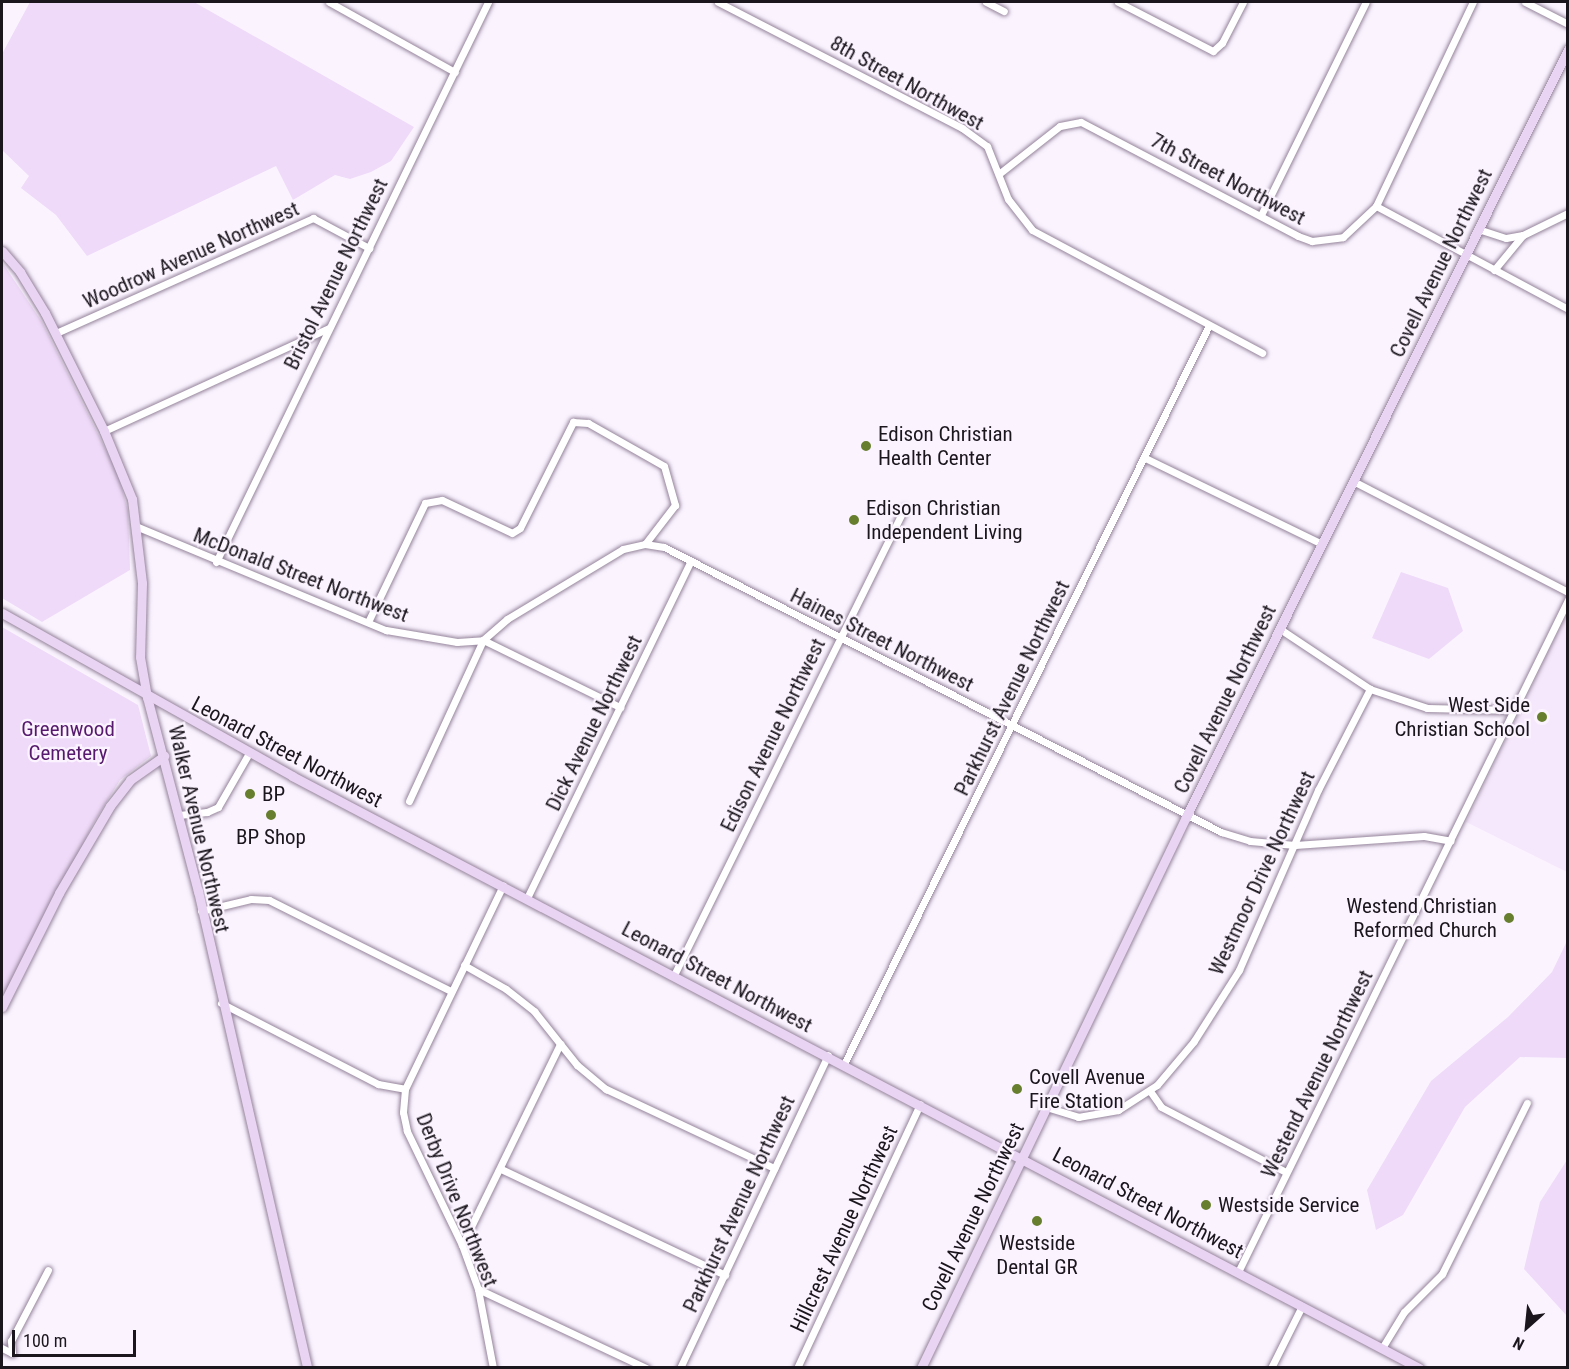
<!DOCTYPE html>
<style>
body{margin:0}
#map{position:relative;width:1569px;height:1369px;overflow:hidden;background:#fbf4ff;font-family:"Roboto Condensed",sans-serif}
div>[style]{position:absolute}
.built>*{inset:0;background:#f6e8fc}
.green>*{inset:0;background:#efdaf9}
.roads{filter:drop-shadow(0 0 2px #94839b) drop-shadow(0 0 2px #94839b)}
.street>*{height:7px;margin:-3.5px;padding:0 3.5px;transform-origin:3.5px;border-radius:3.5px;background:#fff}
.secondary>*{height:9px;margin:-4.5px;padding:0 4.5px;transform-origin:4.5px;border-radius:4.5px;background:#ead4f3}
.dots>*{width:16px;height:16px;translate:-50% -50%;box-sizing:border-box;border:3px solid #fbf4ff;border-radius:50%}
span{translate:-50% -50%;white-space:nowrap;text-align:center;line-height:1.15;-webkit-text-stroke:4.5px #fbf4ff;paint-order:stroke}
.street-label{font-size:21px;color:#1b151e}
.poi-label{font-size:21px;color:#1b151e}
.left{translate:0 -50%;text-align:left}
.right{translate:-100% -50%;text-align:right}
.park-label{font-size:21px;color:#56196d}
.frame{position:absolute;inset:0;border:3px solid #1b151e;pointer-events:none}
.north{position:absolute;left:1497px;top:1297px;width:60px;height:60px;-webkit-text-stroke:4px #fbf4ff;paint-order:stroke;rotate:207deg;font-size:16px;font-weight:700;line-height:24px;text-align:center;color:#1b151e}
.north::after{content:'';display:block;margin:auto;width:21px;height:27px;background:#1b151e;clip-path:polygon(50% 0,100% 100%,50% 72%,0 100%)}
.scale{position:absolute;left:12px;top:1330px;width:124px;height:27px;box-sizing:border-box;border:3px solid #1b151e;border-top:0;padding-left:8px;font-size:18px;line-height:21px;white-space:nowrap;color:#1b151e;-webkit-text-stroke:4px #fbf4ff;paint-order:stroke}
</style>
<div id="map">
<div class="built">
<div style="clip-path:polygon(1567px 613px,1568px 872px,1567px 872px,1466px 822px)"></div>
</div>
<div class="green">
<div style="clip-path:polygon(30px 2px,194px 2px,414px 127px,391px 161px,371px 172px,350px 179px,335px 175px,293px 200px,276px 166px,87px 256px,56px 215px,21px 188px,29px 176px,2px 150px,2px 54px)"></div>
<div style="clip-path:polygon(2px 262px,42px 322px,118px 474px,128px 511px,130px 570px,42px 622px,2px 598px)"></div>
<div style="clip-path:polygon(1401px 572px,1448px 588px,1463px 631px,1429px 659px,1372px 638px)"></div>
<div style="clip-path:polygon(2px 627px,138px 705px,151px 756px,120px 780px,93px 824px,2px 1008px)"></div>
<div style="clip-path:polygon(1567px 941px,1567px 1058px,1520px 1057px,1465px 1107px,1403px 1215px,1376px 1230px,1367px 1190px,1431px 1081px,1508px 1017px,1552px 972px)"></div>
<div style="clip-path:polygon(1567px 1160px,1567px 1316px,1524px 1269px,1540px 1202px)"></div>
</div>
<div class="roads">
<div class="street">
<div style="left:329px;top:2px;width:144px;rotate:29.1deg"></div>
<div style="left:718px;top:2px;width:275px;rotate:27.3deg"></div>
<div style="left:962px;top:128px;width:31px;rotate:36deg"></div>
<div style="left:987px;top:146px;width:57px;rotate:68.4deg"></div>
<div style="left:1008px;top:199px;width:39px;rotate:52deg"></div>
<div style="left:1032px;top:230px;width:261px;rotate:28.1deg"></div>
<div style="left:986px;top:2px;width:20px;rotate:27deg"></div>
<div style="left:1118px;top:2px;width:107px;rotate:27.3deg"></div>
<div style="left:1213px;top:51px;width:12px;rotate:-42deg"></div>
<div style="left:1222px;top:43px;width:46px;rotate:-62.9deg"></div>
<div style="left:1525px;top:2px;width:48px;rotate:27.1deg"></div>
<div style="left:1000px;top:173px;width:76px;rotate:-38.1deg"></div>
<div style="left:1060px;top:126px;width:21px;rotate:-11deg"></div>
<div style="left:1081px;top:122px;width:245px;rotate:27.7deg"></div>
<div style="left:1298px;top:236px;width:15px;rotate:20deg"></div>
<div style="left:1312px;top:241px;width:31px;rotate:-7deg"></div>
<div style="left:1343px;top:237px;width:45px;rotate:-43.2deg"></div>
<div style="left:1376px;top:206px;width:226px;rotate:-64.6deg"></div>
<div style="left:1376px;top:206px;width:218px;rotate:28.2deg"></div>
<div style="left:1261px;top:215px;width:237px;rotate:-63.8deg"></div>
<div style="left:1478px;top:229px;width:29px;rotate:18deg"></div>
<div style="left:1506px;top:238px;width:17px;rotate:-10deg"></div>
<div style="left:1523px;top:235px;width:50px;rotate:-26.1deg"></div>
<div style="left:1494px;top:270px;width:45px;rotate:-50.4deg"></div>
<div style="left:56px;top:333px;width:282px;rotate:-24.1deg"></div>
<div style="left:313px;top:218px;width:64px;rotate:28.2deg"></div>
<div style="left:104px;top:431px;width:247px;rotate:-24.6deg"></div>
<div style="left:1145px;top:458px;width:197px;rotate:25.9deg"></div>
<div style="left:1353px;top:481px;width:242px;rotate:27.3deg"></div>
<div style="left:138px;top:527px;width:269px;rotate:22.6deg"></div>
<div style="left:386px;top:630px;width:72px;rotate:9.6deg"></div>
<div style="left:457px;top:642px;width:26px;rotate:-4deg"></div>
<div style="left:483px;top:640px;width:153px;rotate:26.1deg"></div>
<div style="left:216px;top:562px;width:623px;rotate:-64.09deg"></div>
<div style="left:368px;top:622px;width:132px;rotate:-64.4deg"></div>
<div style="left:425px;top:503px;width:17px;rotate:-10deg"></div>
<div style="left:442px;top:500px;width:77px;rotate:25.2deg"></div>
<div style="left:512px;top:533px;width:9px;rotate:-32deg"></div>
<div style="left:520px;top:528px;width:119px;rotate:-63.4deg"></div>
<div style="left:573px;top:422px;width:15px;rotate:4deg"></div>
<div style="left:588px;top:423px;width:87px;rotate:29.5deg"></div>
<div style="left:664px;top:466px;width:41px;rotate:74.2deg"></div>
<div style="left:675px;top:505px;width:49px;rotate:127.6deg"></div>
<div style="left:1280px;top:629px;width:108px;rotate:33.7deg"></div>
<div style="left:1370px;top:689px;width:60px;rotate:18.4deg"></div>
<div style="left:1427px;top:708px;width:87px;rotate:1.3deg"></div>
<div style="left:409px;top:801px;width:177px;rotate:-65.3deg"></div>
<div style="left:483px;top:640px;width:32px;rotate:-41deg"></div>
<div style="left:507px;top:619px;width:135px;rotate:-31.1deg"></div>
<div style="left:623px;top:549px;width:23px;rotate:-13deg"></div>
<div style="left:645px;top:544px;width:19px;rotate:9deg"></div>
<div style="left:664px;top:547px;width:626px;rotate:27.1deg"></div>
<div style="left:1221px;top:832px;width:30px;rotate:17deg"></div>
<div style="left:1250px;top:841px;width:45px;rotate:5.1deg"></div>
<div style="left:1295px;top:845px;width:129px;rotate:-4deg"></div>
<div style="left:1424px;top:836px;width:27px;rotate:10deg"></div>
<div style="left:179px;top:815px;width:28px;rotate:-6deg"></div>
<div style="left:207px;top:812px;width:12px;rotate:-24deg"></div>
<div style="left:218px;top:807px;width:62px;rotate:-60.1deg"></div>
<div style="left:527px;top:898px;width:375px;rotate:-64.1deg"></div>
<div style="left:201px;top:911px;width:51px;rotate:-13.5deg"></div>
<div style="left:251px;top:899px;width:18px;rotate:3deg"></div>
<div style="left:269px;top:900px;width:203px;rotate:26.6deg"></div>
<div style="left:464px;top:965px;width:48px;rotate:29.7deg"></div>
<div style="left:506px;top:989px;width:36px;rotate:38deg"></div>
<div style="left:534px;top:1011px;width:69px;rotate:51.5deg"></div>
<div style="left:577px;top:1065px;width:38px;rotate:40deg"></div>
<div style="left:606px;top:1089px;width:186px;rotate:25.2deg"></div>
<div style="left:674px;top:975px;width:520px;rotate:-63.73deg"></div>
<div style="left:221px;top:1003px;width:177px;rotate:27.3deg"></div>
<div style="left:378px;top:1084px;width:27px;rotate:10deg"></div>
<div style="left:844px;top:1064px;width:824px;rotate:-63.71deg"></div>
<div style="left:1150px;top:1091px;width:19px;rotate:55deg"></div>
<div style="left:1161px;top:1107px;width:141px;rotate:27.5deg"></div>
<div style="left:1046px;top:1107px;width:34px;rotate:17deg"></div>
<div style="left:1078px;top:1117px;width:41px;rotate:-9.9deg"></div>
<div style="left:1118px;top:1110px;width:46px;rotate:-32.7deg"></div>
<div style="left:1157px;top:1085px;width:57px;rotate:-49.9deg"></div>
<div style="left:1194px;top:1041px;width:84px;rotate:-57.6deg"></div>
<div style="left:1239px;top:970px;width:197px;rotate:-66.3deg"></div>
<div style="left:1318px;top:790px;width:114px;rotate:-62.8deg"></div>
<div style="left:501px;top:1169px;width:248px;rotate:25.3deg"></div>
<div style="left:462px;top:1245px;width:224px;rotate:-64deg"></div>
<div style="left:1238px;top:1272px;width:749px;rotate:-63.85deg"></div>
<div style="left:478px;top:1289px;width:186px;rotate:25.2deg"></div>
<div style="left:2px;top:1348px;width:11px;rotate:27deg"></div>
<div style="left:12px;top:1353px;width:12px;rotate:-95deg"></div>
<div style="left:11px;top:1341px;width:80px;rotate:-62.5deg"></div>
<div style="left:1382px;top:1348px;width:42px;rotate:-58.6deg"></div>
<div style="left:1404px;top:1312px;width:54px;rotate:-45deg"></div>
<div style="left:1442px;top:1274px;width:191px;rotate:-63.6deg"></div>
<div style="left:493px;top:1368px;width:80px;rotate:-100.8deg"></div>
<div style="left:478px;top:1289px;width:47px;rotate:-110deg"></div>
<div style="left:462px;top:1245px;width:127px;rotate:-115.8deg"></div>
<div style="left:407px;top:1131px;width:19px;rotate:-102deg"></div>
<div style="left:403px;top:1112px;width:23px;rotate:-85deg"></div>
<div style="left:405px;top:1089px;width:226px;rotate:-64.3deg"></div>
<div style="left:680px;top:1368px;width:346px;rotate:-64.7deg"></div>
<div style="left:797px;top:1368px;width:291px;rotate:-65deg"></div>
<div style="left:1271px;top:1368px;width:69px;rotate:-63.4deg"></div>
</div>
<div class="secondary">
<div style="left:2px;top:251px;width:28px;rotate:49deg"></div>
<div style="left:20px;top:272px;width:48px;rotate:58.6deg"></div>
<div style="left:45px;top:313px;width:132px;rotate:63.4deg"></div>
<div style="left:104px;top:431px;width:74px;rotate:67.6deg"></div>
<div style="left:132px;top:499px;width:85px;rotate:83.2deg"></div>
<div style="left:142px;top:583px;width:74px;rotate:91.5deg"></div>
<div style="left:140px;top:657px;width:41px;rotate:80.1deg"></div>
<div style="left:147px;top:697px;width:201px;rotate:75.3deg"></div>
<div style="left:198px;top:891px;width:489px;rotate:77.1deg"></div>
<div style="left:2px;top:613px;width:333px;rotate:29.3deg"></div>
<div style="left:292px;top:776px;width:1273px;rotate:27.71deg"></div>
<div style="left:2px;top:1007px;width:127px;rotate:-63.4deg"></div>
<div style="left:59px;top:893px;width:101px;rotate:-59.6deg"></div>
<div style="left:110px;top:806px;width:33px;rotate:-52deg"></div>
<div style="left:130px;top:780px;width:42px;rotate:-35.2deg"></div>
<div style="left:921px;top:1368px;width:611px;rotate:-64.32deg"></div>
<div style="left:1186px;top:817px;width:858px;rotate:-63.55deg"></div>
</div>
</div>
<div class="dots">
<div style="left:866px;top:446px;background:#687e2f"></div>
<div style="left:854px;top:520px;background:#687e2f"></div>
<div style="left:1542px;top:717px;background:#687e2f"></div>
<div style="left:250px;top:794px;background:#687e2f"></div>
<div style="left:271px;top:815px;background:#687e2f"></div>
<div style="left:1509px;top:918px;background:#687e2f"></div>
<div style="left:1017px;top:1089px;background:#687e2f"></div>
<div style="left:1206px;top:1205px;background:#687e2f"></div>
<div style="left:1037px;top:1221px;background:#687e2f"></div>
</div>
<div class="street-label">
<span style="left:907px;top:83px;rotate:29deg">8th Street Northwest</span>
<span style="left:1228px;top:179px;rotate:28deg">7th Street Northwest</span>
<span style="left:191px;top:255px;rotate:-24deg">Woodrow Avenue Northwest</span>
<span style="left:1441px;top:263px;rotate:-64deg">Covell Avenue Northwest</span>
<span style="left:336px;top:274px;rotate:-64deg">Bristol Avenue Northwest</span>
<span style="left:301px;top:575px;rotate:21deg">McDonald Street Northwest</span>
<span style="left:882px;top:640px;rotate:27deg">Haines Street Northwest</span>
<span style="left:1012px;top:688px;rotate:-64deg">Parkhurst Avenue Northwest</span>
<span style="left:1225px;top:699px;rotate:-64deg">Covell Avenue Northwest</span>
<span style="left:594px;top:723px;rotate:-64deg">Dick Avenue Northwest</span>
<span style="left:773px;top:735px;rotate:-64deg">Edison Avenue Northwest</span>
<span style="left:287px;top:752px;rotate:28deg">Leonard Street Northwest</span>
<span style="left:199px;top:829px;rotate:77deg">Walker Avenue Northwest</span>
<span style="left:1262px;top:873px;rotate:-65deg">Westmoor Drive Northwest</span>
<span style="left:717px;top:977px;rotate:28deg">Leonard Street Northwest</span>
<span style="left:1317px;top:1074px;rotate:-64deg">Westend Avenue Northwest</span>
<span style="left:457px;top:1200px;rotate:68deg">Derby Drive Northwest</span>
<span style="left:1148px;top:1203px;rotate:28deg">Leonard Street Northwest</span>
<span style="left:739px;top:1204px;rotate:-65deg">Parkhurst Avenue Northwest</span>
<span style="left:973px;top:1217px;rotate:-64deg">Covell Avenue Northwest</span>
<span style="left:844px;top:1229px;rotate:-65deg">Hillcrest Avenue Northwest</span>
</div>
<div class="poi-label">
<span class="left" style="left:878px;top:446px">Edison Christian<br>Health Center</span>
<span class="left" style="left:866px;top:520px">Edison Christian<br>Independent Living</span>
<span class="right" style="left:1530px;top:717px">West Side<br>Christian School</span>
<span class="left" style="left:262px;top:794px">BP</span>
<span style="left:271px;top:837px">BP Shop</span>
<span class="right" style="left:1497px;top:918px">Westend Christian<br>Reformed Church</span>
<span class="left" style="left:1029px;top:1089px">Covell Avenue<br>Fire Station</span>
<span class="left" style="left:1218px;top:1205px">Westside Service</span>
<span style="left:1037px;top:1255px">Westside<br>Dental GR</span>
</div>
<div class="park-label">
<span style="left:68px;top:741px">Greenwood<br>Cemetery</span>
</div>
<div class="frame"></div>
<div class="north">N</div>
<div class="scale">100 m</div>
</div>
